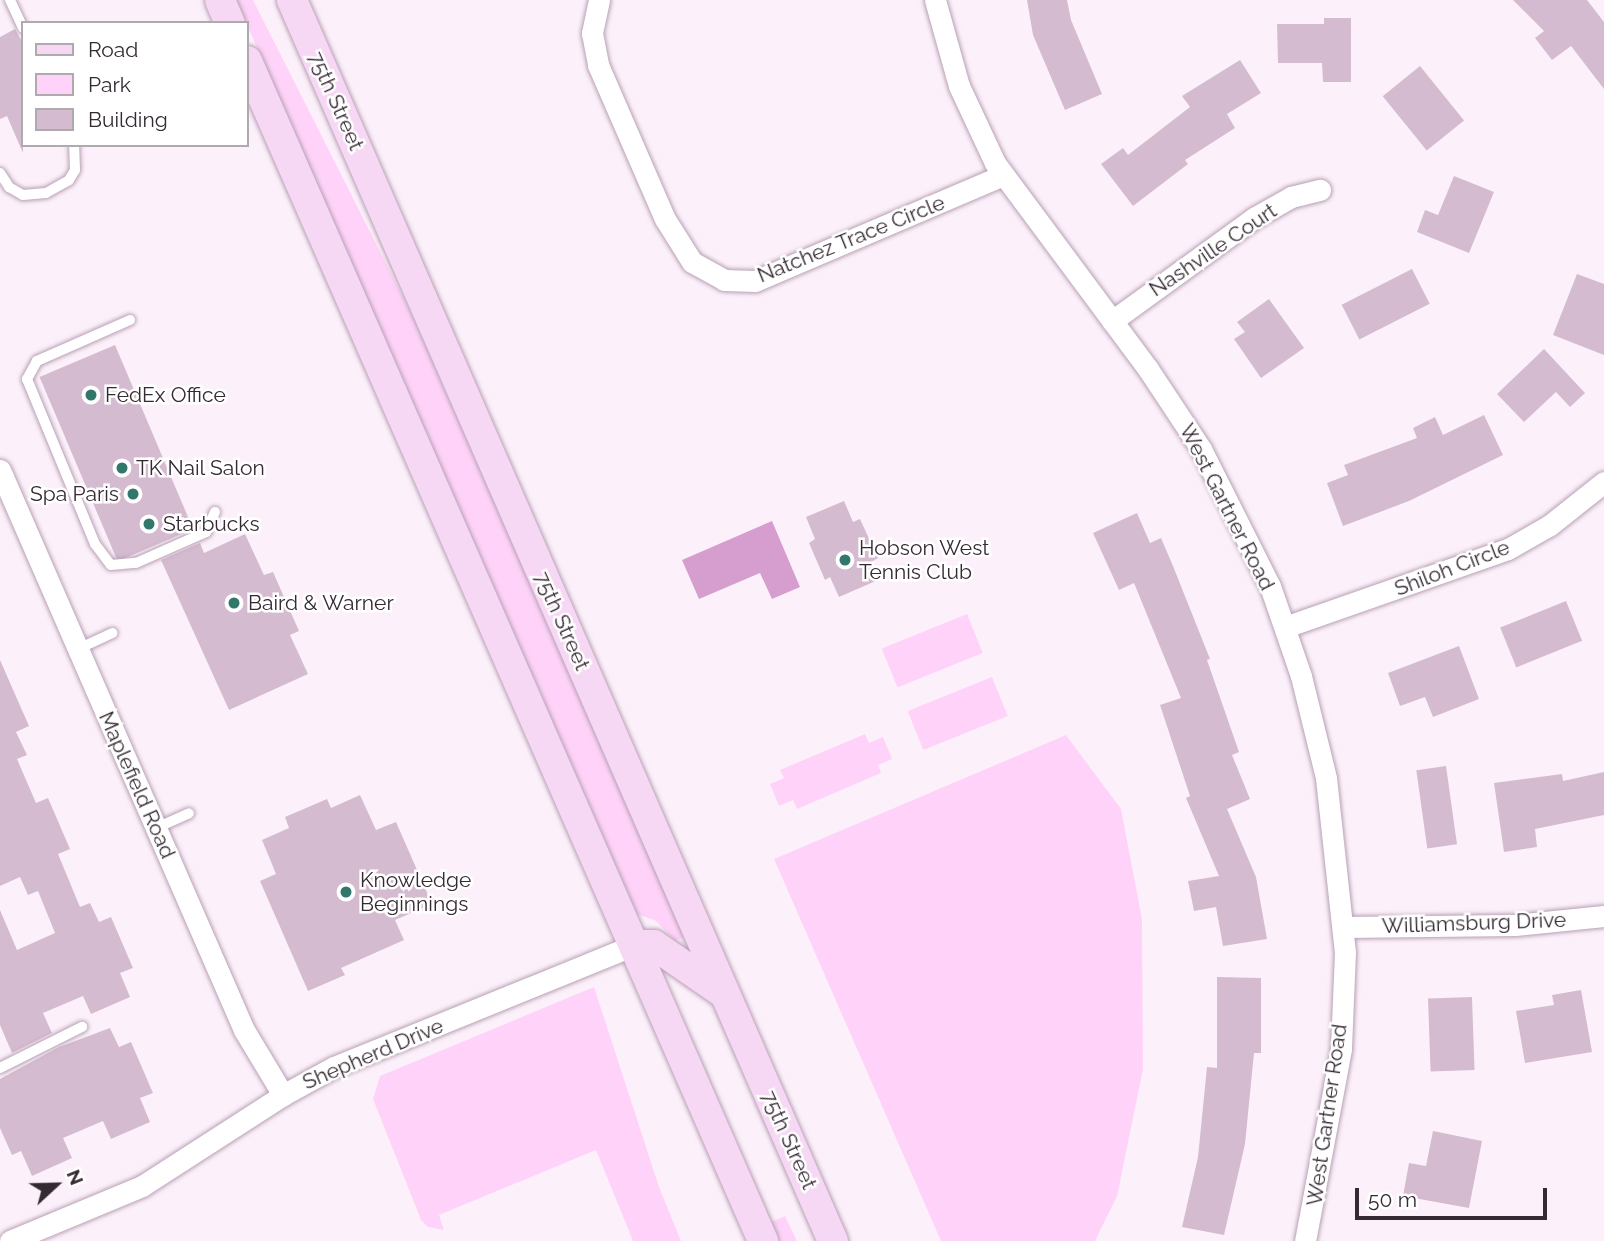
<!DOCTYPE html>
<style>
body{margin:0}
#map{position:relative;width:1604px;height:1241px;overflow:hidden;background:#fcf1fa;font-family:Raleway,sans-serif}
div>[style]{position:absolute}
.green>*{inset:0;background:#ffd3f9;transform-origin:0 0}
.water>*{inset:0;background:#d69dcf}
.building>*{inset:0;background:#d4bbd0;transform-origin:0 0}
.roads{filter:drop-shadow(0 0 2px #b8a0b5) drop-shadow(0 0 2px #b8a0b5)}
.lane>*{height:10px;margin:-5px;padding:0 5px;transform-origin:5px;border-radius:5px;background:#fff}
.street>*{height:21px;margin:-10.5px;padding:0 10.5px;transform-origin:10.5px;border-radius:10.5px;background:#fff}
.secondary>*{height:30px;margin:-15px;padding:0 15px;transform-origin:15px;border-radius:15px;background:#f6d7f4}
.dots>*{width:19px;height:19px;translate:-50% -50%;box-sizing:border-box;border:4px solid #fff;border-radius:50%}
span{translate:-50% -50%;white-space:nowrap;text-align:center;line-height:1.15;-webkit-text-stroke:5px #fff;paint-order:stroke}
.street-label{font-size:21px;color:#342a32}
.poi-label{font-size:21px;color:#342a32}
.left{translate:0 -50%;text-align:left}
.right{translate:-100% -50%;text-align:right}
.legend{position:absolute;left:21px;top:21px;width:228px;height:126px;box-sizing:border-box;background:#fff;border:2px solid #aeaaad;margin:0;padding:9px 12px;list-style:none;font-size:21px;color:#342a32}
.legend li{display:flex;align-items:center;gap:14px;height:35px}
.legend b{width:35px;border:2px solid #aeaaad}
.north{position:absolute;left:21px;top:1150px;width:70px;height:70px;-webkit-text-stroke:5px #fff;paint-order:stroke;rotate:68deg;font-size:19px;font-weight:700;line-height:28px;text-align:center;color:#342a32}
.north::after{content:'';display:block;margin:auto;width:24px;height:32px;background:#342a32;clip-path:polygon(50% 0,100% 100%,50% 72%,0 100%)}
.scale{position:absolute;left:1355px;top:1188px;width:192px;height:32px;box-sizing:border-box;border:4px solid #342a32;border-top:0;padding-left:9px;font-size:21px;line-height:24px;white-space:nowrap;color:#342a32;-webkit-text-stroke:5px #fff;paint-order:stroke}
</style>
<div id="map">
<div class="green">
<div style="clip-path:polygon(236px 0,253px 0,413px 317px,685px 937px,675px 941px,656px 921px,637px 914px)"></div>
<div style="left:967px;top:614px;width:42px;height:92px;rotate:68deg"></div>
<div style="left:992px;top:677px;width:42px;height:91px;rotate:68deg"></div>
<div style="clip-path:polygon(865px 734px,869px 743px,883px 737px,892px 759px,878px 765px,881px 773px,797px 809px,793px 800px,779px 806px,770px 784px,784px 778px,780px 770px)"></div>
<div style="clip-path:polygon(1066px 735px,1121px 809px,1142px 919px,1143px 1069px,1117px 1196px,1095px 1241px,941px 1241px,774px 859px)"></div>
<div style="clip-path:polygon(594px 987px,659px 1187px,681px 1241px,633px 1241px,596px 1150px,439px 1215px,444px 1230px,428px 1227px,421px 1220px,373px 1099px,380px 1076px)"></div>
<div style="clip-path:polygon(785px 1216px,797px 1241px,780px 1241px,771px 1222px)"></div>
</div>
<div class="water">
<div style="clip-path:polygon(772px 521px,800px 587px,772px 599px,760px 573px,699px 599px,682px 560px)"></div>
</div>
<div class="building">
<div style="clip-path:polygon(1027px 0,1067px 0,1071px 20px,1102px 94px,1065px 110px,1033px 35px)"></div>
<div style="clip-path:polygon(1513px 0,1587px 0,1604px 22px,1604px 89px,1571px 46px,1552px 60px,1535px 38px,1544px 31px)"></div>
<div style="clip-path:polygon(1324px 18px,1351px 18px,1351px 82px,1323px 82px,1322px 63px,1278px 63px,1277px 24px,1324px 24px)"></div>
<div style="clip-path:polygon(15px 29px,23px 43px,23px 153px,7px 116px,0 119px,0 37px)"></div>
<div style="clip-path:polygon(1240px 60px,1261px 93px,1227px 114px,1235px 128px,1185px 160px,1188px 164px,1133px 206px,1101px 164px,1123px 148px,1128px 155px,1190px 107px,1182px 96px)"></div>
<div style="left:1420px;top:66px;width:70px;height:48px;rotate:51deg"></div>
<div style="clip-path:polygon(1454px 176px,1494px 192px,1469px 253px,1417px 232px,1425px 210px,1438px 215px)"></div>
<div style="left:1412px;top:269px;width:39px;height:79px;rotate:63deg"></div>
<div style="clip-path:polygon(1577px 274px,1604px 284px,1604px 355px,1553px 335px)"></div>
<div style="clip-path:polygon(1269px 299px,1304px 348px,1261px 378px,1234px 339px,1245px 332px,1237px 322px)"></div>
<div style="left:115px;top:345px;width:200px;height:82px;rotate:67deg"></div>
<div style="clip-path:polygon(1544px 349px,1585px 393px,1570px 407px,1556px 392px,1524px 422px,1497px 394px)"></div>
<div style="clip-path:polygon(1484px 415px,1503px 455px,1409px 501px,1343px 526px,1327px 483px,1348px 475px,1344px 465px,1417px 438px,1413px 428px,1435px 417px,1443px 435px)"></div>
<div style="clip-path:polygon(844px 501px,853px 522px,860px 519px,878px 558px,871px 562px,878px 580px,839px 597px,830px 577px,825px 580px,809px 543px,815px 539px,806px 517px)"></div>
<div style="clip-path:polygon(1137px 513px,1150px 543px,1161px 538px,1173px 566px,1210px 659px,1207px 660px,1239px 752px,1232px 755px,1250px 799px,1227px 809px,1256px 877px,1267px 939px,1223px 946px,1216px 907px,1194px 911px,1188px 881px,1219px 876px,1186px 798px,1190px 796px,1160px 705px,1181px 698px,1134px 583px,1119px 590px,1093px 533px)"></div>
<div style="clip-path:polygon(245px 534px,264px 575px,273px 572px,299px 631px,290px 635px,308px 674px,229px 710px,161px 560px,200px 543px,204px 553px)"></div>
<div style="left:1566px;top:601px;width:43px;height:71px;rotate:68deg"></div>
<div style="clip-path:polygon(1459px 646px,1479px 699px,1433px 717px,1425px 697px,1400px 706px,1388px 673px)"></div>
<div style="clip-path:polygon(0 660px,29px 726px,16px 732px,27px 755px,17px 759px,36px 803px,48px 798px,70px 849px,58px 854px,80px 907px,90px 903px,99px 922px,111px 917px,133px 968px,120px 973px,130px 997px,91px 1014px,83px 996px,43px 1013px,52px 1033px,12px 1053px,0 1025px,0 910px,17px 950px,55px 933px,38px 891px,28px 895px,20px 877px,0 886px)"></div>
<div style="left:1446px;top:766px;width:79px;height:30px;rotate:82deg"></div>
<div style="clip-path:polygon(1604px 772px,1604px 815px,1535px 829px,1537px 847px,1504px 852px,1494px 783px,1562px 774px,1563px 781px)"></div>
<div style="clip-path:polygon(360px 795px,376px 830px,396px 822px,432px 904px,395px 920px,404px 940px,341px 968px,345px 975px,308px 991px,260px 881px,276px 874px,262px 840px,289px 828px,285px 817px,327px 799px,331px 808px)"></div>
<div style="clip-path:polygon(1217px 977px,1261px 978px,1261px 1053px,1254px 1053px,1245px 1144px,1224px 1235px,1182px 1227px,1198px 1157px,1207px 1067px,1217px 1068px)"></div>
<div style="clip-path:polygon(1581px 990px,1592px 1052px,1525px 1063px,1516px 1011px,1554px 1005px,1552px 995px)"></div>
<div style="left:1472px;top:997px;width:73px;height:44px;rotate:88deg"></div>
<div style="clip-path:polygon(110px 1028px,119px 1047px,131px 1042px,153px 1093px,140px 1098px,150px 1122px,111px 1139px,103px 1121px,63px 1138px,72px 1158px,32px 1176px,21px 1151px,12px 1155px,0 1128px,0 1079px,59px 1047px)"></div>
<div style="clip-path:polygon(1433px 1131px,1482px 1141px,1469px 1208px,1403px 1196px,1409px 1163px,1426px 1166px)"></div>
</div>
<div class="roads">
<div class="lane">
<div style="left:10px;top:0;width:31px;rotate:65deg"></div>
<div style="left:0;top:173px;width:17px;rotate:57deg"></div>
<div style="left:9px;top:187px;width:16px;rotate:30deg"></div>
<div style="left:23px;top:195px;width:23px;rotate:-5deg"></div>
<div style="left:46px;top:193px;width:26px;rotate:-29deg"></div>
<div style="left:69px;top:180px;width:12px;rotate:-59deg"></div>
<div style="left:75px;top:170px;width:25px;rotate:-92deg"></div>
<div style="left:130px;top:320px;width:102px;rotate:156.2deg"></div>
<div style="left:37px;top:361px;width:21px;rotate:119deg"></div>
<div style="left:27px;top:379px;width:178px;rotate:67.6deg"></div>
<div style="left:95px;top:544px;width:26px;rotate:53deg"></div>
<div style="left:111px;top:565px;width:25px;rotate:-5deg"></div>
<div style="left:136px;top:563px;width:77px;rotate:-23.9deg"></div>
<div style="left:206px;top:532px;width:22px;rotate:-66deg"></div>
<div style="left:78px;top:649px;width:38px;rotate:-25deg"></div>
<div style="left:156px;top:828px;width:36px;rotate:-24deg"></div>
<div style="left:0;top:1068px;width:92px;rotate:-26.6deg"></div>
</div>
<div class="street">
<div style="left:599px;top:0;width:34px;rotate:102deg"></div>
<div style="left:592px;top:33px;width:33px;rotate:79deg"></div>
<div style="left:598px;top:65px;width:168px;rotate:66.5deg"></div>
<div style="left:665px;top:219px;width:51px;rotate:57.9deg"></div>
<div style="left:692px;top:262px;width:37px;rotate:29deg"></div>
<div style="left:724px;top:280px;width:31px;rotate:2deg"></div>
<div style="left:755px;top:281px;width:270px;rotate:-23.1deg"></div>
<div style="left:935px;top:0;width:89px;rotate:74.4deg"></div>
<div style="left:959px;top:86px;width:85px;rotate:64.9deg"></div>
<div style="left:995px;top:163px;width:257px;rotate:53.4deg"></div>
<div style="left:1148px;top:369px;width:96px;rotate:56.5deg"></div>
<div style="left:1201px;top:449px;width:153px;rotate:63.3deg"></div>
<div style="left:1270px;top:586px;width:95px;rotate:71deg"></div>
<div style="left:1301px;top:676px;width:105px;rotate:76.2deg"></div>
<div style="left:1326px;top:778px;width:175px;rotate:83.8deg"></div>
<div style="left:1345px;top:952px;width:97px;rotate:92.4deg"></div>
<div style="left:1341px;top:1049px;width:195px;rotate:100.6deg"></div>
<div style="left:1112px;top:321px;width:175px;rotate:-36deg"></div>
<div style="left:1254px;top:218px;width:43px;rotate:-29.6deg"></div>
<div style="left:1291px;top:197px;width:30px;rotate:-14deg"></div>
<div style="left:0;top:470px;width:611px;rotate:66.46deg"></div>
<div style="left:244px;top:1030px;width:76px;rotate:59deg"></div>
<div style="left:1285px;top:627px;width:236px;rotate:-19.3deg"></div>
<div style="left:1508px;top:549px;width:48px;rotate:-29.7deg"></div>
<div style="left:1550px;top:525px;width:69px;rotate:-38.5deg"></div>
<div style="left:1344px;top:927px;width:171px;rotate:-0.7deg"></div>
<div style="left:1515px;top:925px;width:89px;rotate:-5.8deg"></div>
<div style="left:10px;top:1241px;width:143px;rotate:-22.6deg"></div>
<div style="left:142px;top:1186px;width:168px;rotate:-32.8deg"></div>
<div style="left:283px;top:1095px;width:58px;rotate:-28.8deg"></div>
<div style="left:334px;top:1067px;width:324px;rotate:-22.1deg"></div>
</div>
<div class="secondary">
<div style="left:220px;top:0;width:25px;rotate:67deg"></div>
<div style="left:292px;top:0;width:1354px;rotate:66.45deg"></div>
<div style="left:247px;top:61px;width:1288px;rotate:66.38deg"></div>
<div style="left:634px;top:945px;width:20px"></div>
<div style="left:654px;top:945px;width:86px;rotate:34.6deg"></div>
</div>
</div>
<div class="dots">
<div style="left:91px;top:395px;background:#32776c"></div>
<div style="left:122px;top:468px;background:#32776c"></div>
<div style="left:133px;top:494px;background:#32776c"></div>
<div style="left:149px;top:524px;background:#32776c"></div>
<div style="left:845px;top:560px;background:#32776c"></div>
<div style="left:234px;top:603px;background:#32776c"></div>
<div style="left:346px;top:892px;background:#32776c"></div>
</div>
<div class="street-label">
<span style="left:336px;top:101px;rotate:66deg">75th Street</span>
<span style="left:851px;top:239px;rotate:-22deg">Natchez Trace Circle</span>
<span style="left:1213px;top:250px;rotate:-34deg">Nashville Court</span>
<span style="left:1227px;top:507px;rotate:63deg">West Gartner Road</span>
<span style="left:1452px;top:568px;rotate:-21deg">Shiloh Circle</span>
<span style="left:562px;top:621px;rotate:66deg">75th Street</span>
<span style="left:137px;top:785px;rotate:66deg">Maplefield Road</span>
<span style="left:1474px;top:923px;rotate:-2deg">Williamsburg Drive</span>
<span style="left:373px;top:1054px;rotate:-23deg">Shepherd Drive</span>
<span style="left:1327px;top:1115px;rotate:-82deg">West Gartner Road</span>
<span style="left:789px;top:1140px;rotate:66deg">75th Street</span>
</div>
<div class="poi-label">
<span class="left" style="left:105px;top:395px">FedEx Office</span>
<span class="left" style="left:136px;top:468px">TK Nail Salon</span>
<span class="right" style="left:119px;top:494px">Spa Paris</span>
<span class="left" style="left:163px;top:524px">Starbucks</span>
<span class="left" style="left:859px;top:560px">Hobson West<br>Tennis Club</span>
<span class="left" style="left:248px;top:603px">Baird &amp; Warner</span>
<span class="left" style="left:360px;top:892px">Knowledge<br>Beginnings</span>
</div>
<ul class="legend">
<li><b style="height:9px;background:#f6d7f4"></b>Road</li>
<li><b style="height:19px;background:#ffd3f9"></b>Park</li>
<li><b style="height:19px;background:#d4bbd0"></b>Building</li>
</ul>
<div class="north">N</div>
<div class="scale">50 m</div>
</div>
